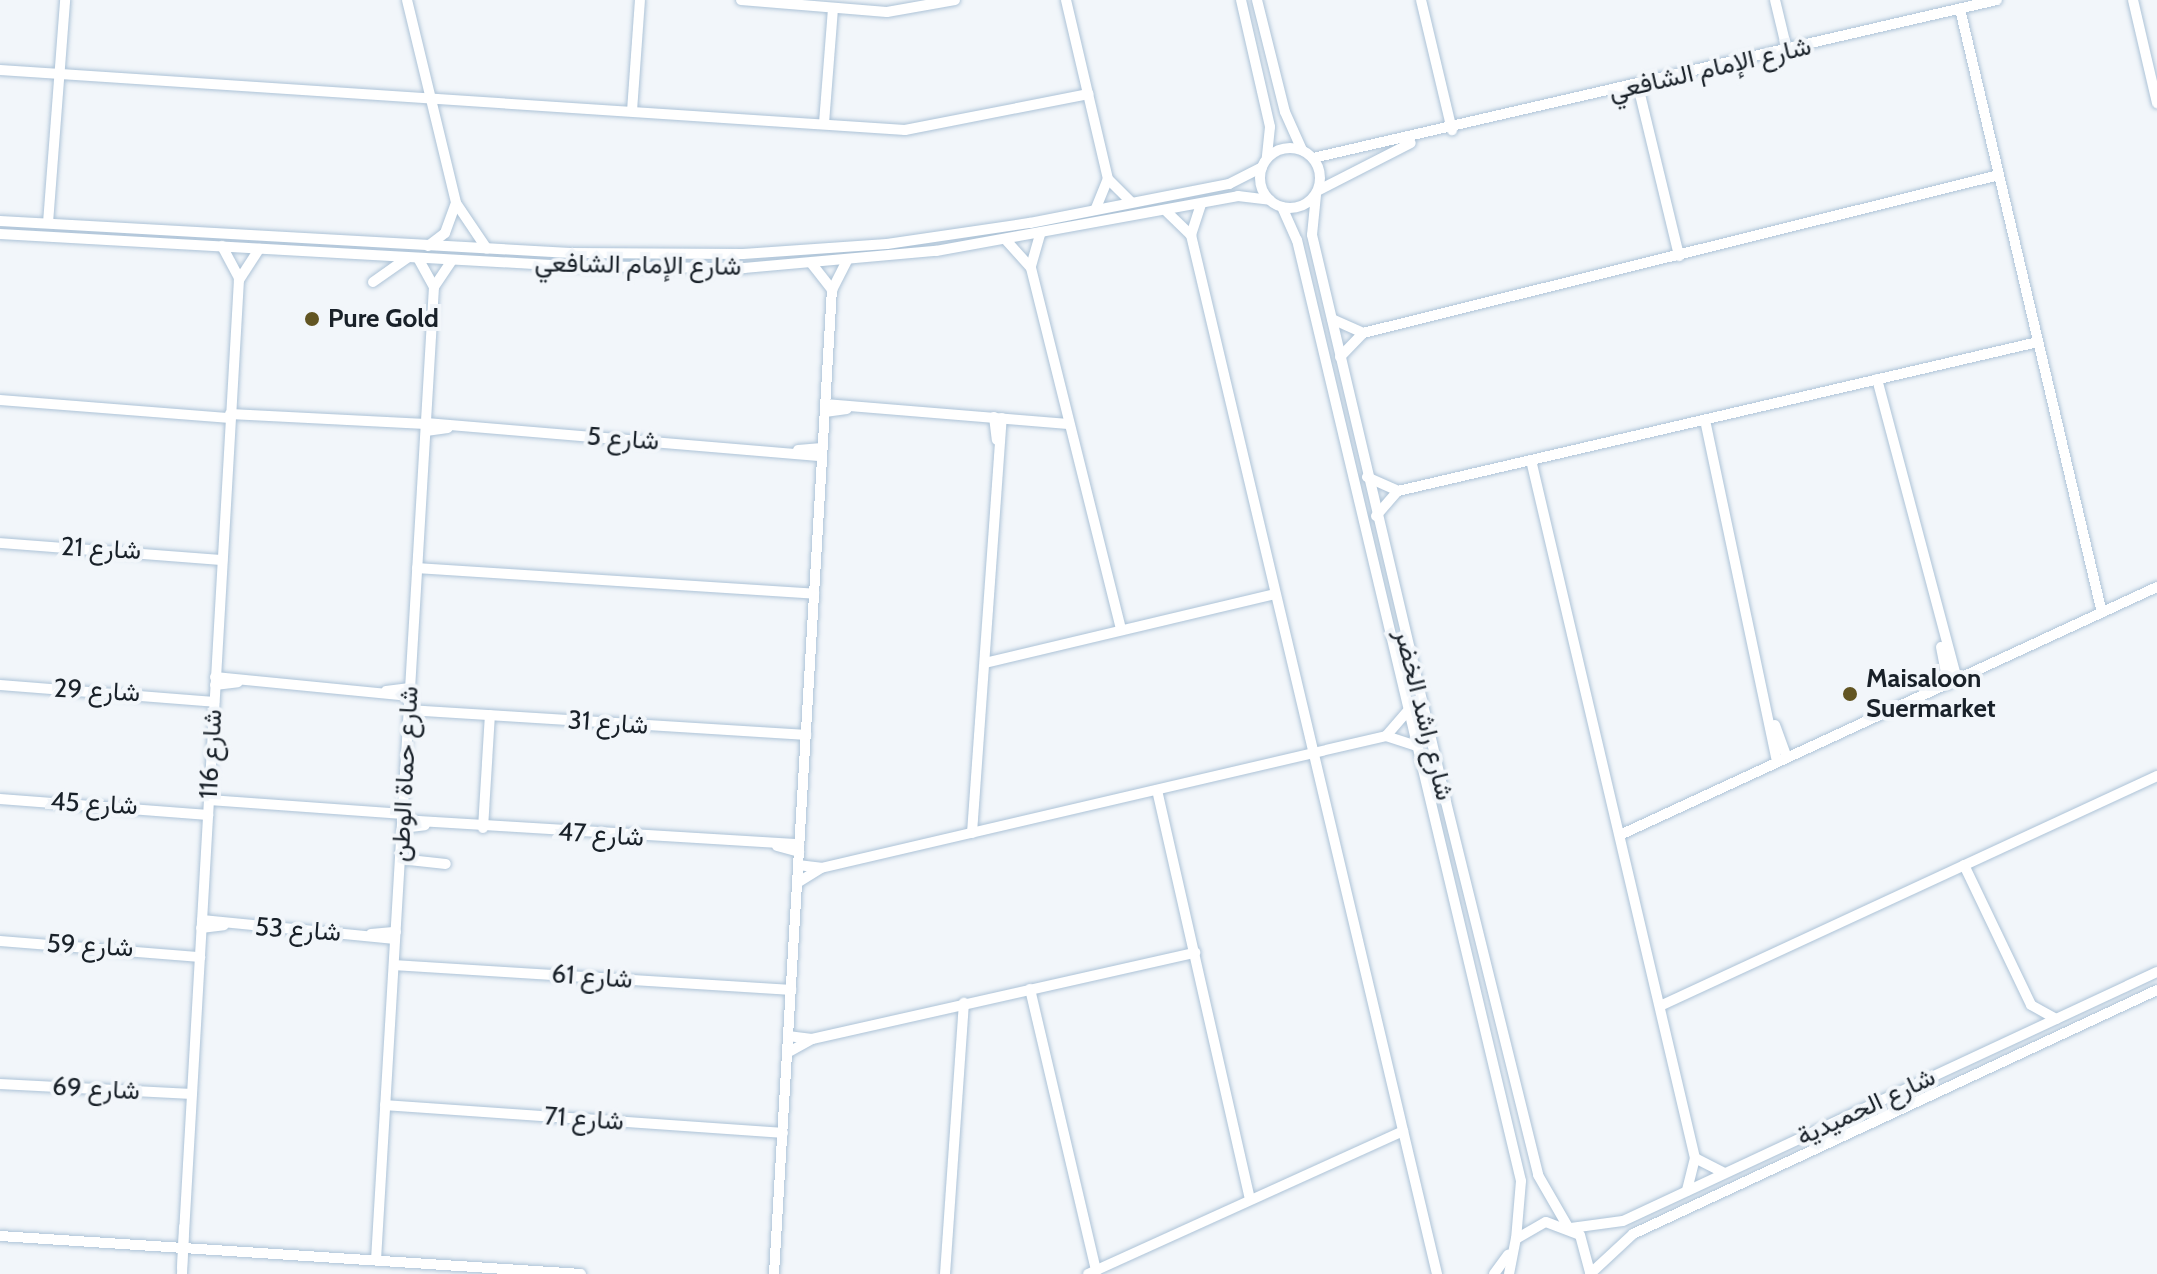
<!DOCTYPE html>
<meta charset="utf-8">
<style>
body{margin:0}
#map{position:relative;width:2157px;height:1274px;overflow:hidden;background:#f2f6fa;font-family:Cabin,Vazirmatn,sans-serif}
div>[style]{position:absolute}
.roads{filter:drop-shadow(0 0 2px #adc3d7) drop-shadow(0 0 2px #adc3d7)}
.minor>*{height:10px;margin:-5px;padding:0 5px;transform-origin:5px;border-radius:5px;background:#fff}
.minor>.ring{margin:-5px;padding:0;box-sizing:content-box;background:none;border:10px solid #fff;border-radius:50%}
.dots>*{width:22px;height:22px;translate:-50% -50%;box-sizing:border-box;border:4px solid #f2f6fa;border-radius:50%}
span{translate:-50% -50%;white-space:nowrap;text-align:center;line-height:1.15;-webkit-text-stroke:8px #f2f6fa;paint-order:stroke}
.street-label{font-size:26px;color:#192129}
.poi-label{font-size:26px;color:#192129;font-weight:700}
.left{translate:0 -50%;text-align:left}
</style>
<div id="map">
<div class="roads">
<div class="minor">
<div style="left:407px;top:0;width:209px;rotate:76.4deg"></div>
<div style="left:456px;top:203px;width:55px;rotate:56deg"></div>
<div style="left:741px;top:0;width:146px;rotate:4.7deg"></div>
<div style="left:887px;top:12px;width:69px;rotate:-10deg"></div>
<div style="left:1066px;top:0;width:184px;rotate:76.8deg"></div>
<div style="left:1108px;top:179px;width:33px;rotate:45deg"></div>
<div style="left:1241px;top:0;width:130px;rotate:77.1deg"></div>
<div style="left:1270px;top:127px;width:31px;rotate:96deg"></div>
<div style="left:1257px;top:0;width:115px;rotate:76deg"></div>
<div style="left:1285px;top:112px;width:42px;rotate:65.9deg"></div>
<div style="left:1421px;top:0;width:134px;rotate:76.6deg"></div>
<div style="left:1775px;top:0;width:51px;rotate:76.5deg"></div>
<div style="left:2133px;top:0;width:106px;rotate:76.9deg"></div>
<div style="left:1960px;top:9px;width:620px;rotate:76.77deg"></div>
<div style="left:0;top:70px;width:907px;rotate:3.79deg"></div>
<div style="left:905px;top:130px;width:187px;rotate:-11.1deg"></div>
<div style="left:1638px;top:86px;width:175px;rotate:76.4deg"></div>
<div style="left:632px;top:111px;width:111px;rotate:-85.9deg"></div>
<div style="left:824px;top:123px;width:115px;rotate:-85.5deg"></div>
<div class="ring" style="left:1260px;top:148px;width:50px;height:50px"></div>
<div style="left:1313px;top:158px;width:702px;rotate:-13.01deg"></div>
<div style="left:1319px;top:190px;width:103px;rotate:-27.1deg"></div>
<div style="left:1316px;top:195px;width:40px;rotate:95.7deg"></div>
<div style="left:1312px;top:235px;width:583px;rotate:76.7deg"></div>
<div style="left:1446px;top:802px;width:384px;rotate:76.1deg"></div>
<div style="left:1538px;top:1175px;width:60px;rotate:60deg"></div>
<div style="left:1282px;top:207px;width:36px;rotate:66deg"></div>
<div style="left:1297px;top:240px;width:967px;rotate:76.61deg"></div>
<div style="left:1521px;top:1181px;width:58px;rotate:94.9deg"></div>
<div style="left:1096px;top:208px;width:31px;rotate:-68deg"></div>
<div style="left:1166px;top:211px;width:35px;rotate:44deg"></div>
<div style="left:1191px;top:235px;width:1068px;rotate:76.68deg"></div>
<div style="left:0;top:221px;width:571px;rotate:3.21deg"></div>
<div style="left:570px;top:253px;width:173px;rotate:0.3deg"></div>
<div style="left:743px;top:254px;width:144px;rotate:-4deg"></div>
<div style="left:887px;top:244px;width:145px;rotate:-8.4deg"></div>
<div style="left:1030px;top:223px;width:203px;rotate:-11.1deg"></div>
<div style="left:1229px;top:184px;width:37px;rotate:-27deg"></div>
<div style="left:48px;top:223px;width:224px;rotate:-85.6deg"></div>
<div style="left:0;top:234px;width:569px;rotate:3.22deg"></div>
<div style="left:568px;top:266px;width:176px;rotate:0.7deg"></div>
<div style="left:744px;top:268px;width:193px;rotate:-5.1deg"></div>
<div style="left:936px;top:251px;width:307px;rotate:-10.3deg"></div>
<div style="left:1238px;top:196px;width:32px;rotate:7deg"></div>
<div style="left:1191px;top:235px;width:33px;rotate:-72deg"></div>
<div style="left:1005px;top:239px;width:39px;rotate:48deg"></div>
<div style="left:1031px;top:268px;width:373px;rotate:76deg"></div>
<div style="left:222px;top:246px;width:36px;rotate:62deg"></div>
<div style="left:428px;top:246px;width:21px;rotate:-37deg"></div>
<div style="left:445px;top:233px;width:30px;rotate:-70deg"></div>
<div style="left:812px;top:264px;width:33px;rotate:52deg"></div>
<div style="left:1031px;top:266px;width:35px;rotate:-74deg"></div>
<div style="left:373px;top:282px;width:42px;rotate:-35.2deg"></div>
<div style="left:434px;top:287px;width:32px;rotate:-56deg"></div>
<div style="left:1332px;top:319px;width:34px;rotate:24deg"></div>
<div style="left:1340px;top:357px;width:33px;rotate:-46deg"></div>
<div style="left:1363px;top:333px;width:655px;rotate:-13.95deg"></div>
<div style="left:1877px;top:379px;width:310px;rotate:75.1deg"></div>
<div style="left:0;top:400px;width:231px;rotate:4.5deg"></div>
<div style="left:825px;top:404px;width:244px;rotate:4.7deg"></div>
<div style="left:825px;top:412px;width:22px;rotate:-8deg"></div>
<div style="left:230px;top:414px;width:196px;rotate:2.9deg"></div>
<div style="left:994px;top:417px;width:23px;rotate:83deg"></div>
<div style="left:1705px;top:420px;width:349px;rotate:78.1deg"></div>
<div style="left:426px;top:423px;width:397px;rotate:4.8deg"></div>
<div style="left:426px;top:431px;width:22px;rotate:-8deg"></div>
<div style="left:798px;top:450px;width:24px;rotate:-5deg"></div>
<div style="left:1531px;top:460px;width:717px;rotate:76.78deg"></div>
<div style="left:1695px;top:1158px;width:34px;rotate:104deg"></div>
<div style="left:1367px;top:477px;width:34px;rotate:24deg"></div>
<div style="left:1398px;top:491px;width:657px;rotate:-13.11deg"></div>
<div style="left:1376px;top:516px;width:33px;rotate:-49deg"></div>
<div style="left:0;top:543px;width:223px;rotate:4.4deg"></div>
<div style="left:417px;top:568px;width:398px;rotate:3.7deg"></div>
<div style="left:1941px;top:647px;width:38px;rotate:79deg"></div>
<div style="left:985px;top:663px;width:297px;rotate:-13.4deg"></div>
<div style="left:215px;top:677px;width:196px;rotate:5.6deg"></div>
<div style="left:0;top:685px;width:215px;rotate:4.5deg"></div>
<div style="left:215px;top:685px;width:23px;rotate:-7deg"></div>
<div style="left:386px;top:691px;width:24px;rotate:-7deg"></div>
<div style="left:409px;top:710px;width:398px;rotate:3.6deg"></div>
<div style="left:1775px;top:725px;width:35px;rotate:70deg"></div>
<div style="left:1386px;top:736px;width:33px;rotate:-49deg"></div>
<div style="left:1157px;top:790px;width:420px;rotate:77.2deg"></div>
<div style="left:0;top:799px;width:209px;rotate:4.4deg"></div>
<div style="left:209px;top:800px;width:195px;rotate:4.1deg"></div>
<div style="left:402px;top:820px;width:398px;rotate:3.5deg"></div>
<div style="left:402px;top:828px;width:23px;rotate:-7deg"></div>
<div style="left:483px;top:828px;width:113px;rotate:-86.5deg"></div>
<div style="left:972px;top:833px;width:416px;rotate:-85.9deg"></div>
<div style="left:1620px;top:835px;width:592px;rotate:-24.79deg"></div>
<div style="left:777px;top:846px;width:23px;rotate:15deg"></div>
<div style="left:400px;top:859px;width:46px;rotate:6.2deg"></div>
<div style="left:798px;top:865px;width:23px;rotate:7deg"></div>
<div style="left:1964px;top:865px;width:155px;rotate:64.4deg"></div>
<div style="left:2031px;top:1005px;width:29px;rotate:29deg"></div>
<div style="left:797px;top:883px;width:28px;rotate:-32deg"></div>
<div style="left:821px;top:868px;width:580px;rotate:-13.15deg"></div>
<div style="left:1386px;top:736px;width:33px;rotate:18deg"></div>
<div style="left:202px;top:920px;width:194px;rotate:5.6deg"></div>
<div style="left:201px;top:928px;width:23px;rotate:-7deg"></div>
<div style="left:371px;top:934px;width:25px;rotate:-5deg"></div>
<div style="left:0;top:941px;width:201px;rotate:4.6deg"></div>
<div style="left:394px;top:965px;width:398px;rotate:3.6deg"></div>
<div style="left:1030px;top:989px;width:290px;rotate:76.8deg"></div>
<div style="left:1660px;top:1006px;width:548px;rotate:-24.83deg"></div>
<div style="left:788px;top:1036px;width:24px;rotate:7deg"></div>
<div style="left:787px;top:1053px;width:29px;rotate:-29deg"></div>
<div style="left:812px;top:1039px;width:393px;rotate:-12.7deg"></div>
<div style="left:0;top:1084px;width:192px;rotate:3deg"></div>
<div style="left:385px;top:1105px;width:399px;rotate:4deg"></div>
<div style="left:1695px;top:1158px;width:33px;rotate:27deg"></div>
<div style="left:1571px;top:1228px;width:52px;rotate:-7.7deg"></div>
<div style="left:1623px;top:1221px;width:589px;rotate:-25deg"></div>
<div style="left:0;top:1236px;width:582px;rotate:3.74deg"></div>
<div style="left:376px;top:1260px;width:975px;rotate:-86.59deg"></div>
<div style="left:434px;top:287px;width:33px;rotate:-119deg"></div>
<div style="left:182px;top:1268px;width:990px;rotate:-86.7deg"></div>
<div style="left:239px;top:280px;width:37px;rotate:-57deg"></div>
<div style="left:182px;top:1274px;width:47px;rotate:-87.6deg"></div>
<div style="left:774px;top:1274px;width:986px;rotate:-86.63deg"></div>
<div style="left:832px;top:290px;width:33px;rotate:-63deg"></div>
<div style="left:945px;top:1274px;width:272px;rotate:-86deg"></div>
<div style="left:1088px;top:1274px;width:346px;rotate:-24.4deg"></div>
<div style="left:1494px;top:1274px;width:24px;rotate:-54deg"></div>
<div style="left:1509px;top:1274px;width:36px;rotate:-79deg"></div>
<div style="left:1516px;top:1239px;width:34px;rotate:-30deg"></div>
<div style="left:1546px;top:1222px;width:36px;rotate:21deg"></div>
<div style="left:1580px;top:1235px;width:39px;rotate:75deg"></div>
<div style="left:1590px;top:1274px;width:59px;rotate:-42.9deg"></div>
<div style="left:1633px;top:1234px;width:578px;rotate:-24.97deg"></div>
</div>
</div>
<div class="dots">
<div style="left:312px;top:319px;background:#625522"></div>
<div style="left:1850px;top:694px;background:#625522"></div>
</div>
<div class="street-label">
<span style="left:1710px;top:69px;rotate:-13deg">شارع الإمام الشافعي</span>
<span style="left:638px;top:265px;rotate:1deg">شارع الإمام الشافعي</span>
<span style="left:623px;top:439px;rotate:4deg">شارع 5</span>
<span style="left:101px;top:549px;rotate:3deg">شارع 21</span>
<span style="left:97px;top:691px;rotate:3deg">شارع 29</span>
<span style="left:1424px;top:715px;rotate:76deg">شارع راشد الخضر</span>
<span style="left:608px;top:723px;rotate:4deg">شارع 31</span>
<span style="left:211px;top:754px;rotate:-87deg">شارع 116</span>
<span style="left:405px;top:774px;rotate:-87deg">شارع حماة الوطن</span>
<span style="left:94px;top:804px;rotate:3deg">شارع 45</span>
<span style="left:601px;top:835px;rotate:4deg">شارع 47</span>
<span style="left:298px;top:930px;rotate:4deg">شارع 53</span>
<span style="left:90px;top:946px;rotate:3deg">شارع 59</span>
<span style="left:592px;top:977px;rotate:4deg">شارع 61</span>
<span style="left:96px;top:1089px;rotate:3deg">شارع 69</span>
<span style="left:1866px;top:1107px;rotate:-25deg">شارع الحميدية</span>
<span style="left:584px;top:1119px;rotate:4deg">شارع 71</span>
</div>
<div class="poi-label">
<span class="left" style="left:328px;top:319px">Pure Gold</span>
<span class="left" style="left:1866px;top:694px">Maisaloon<br>Suermarket</span>
</div>
</div>
